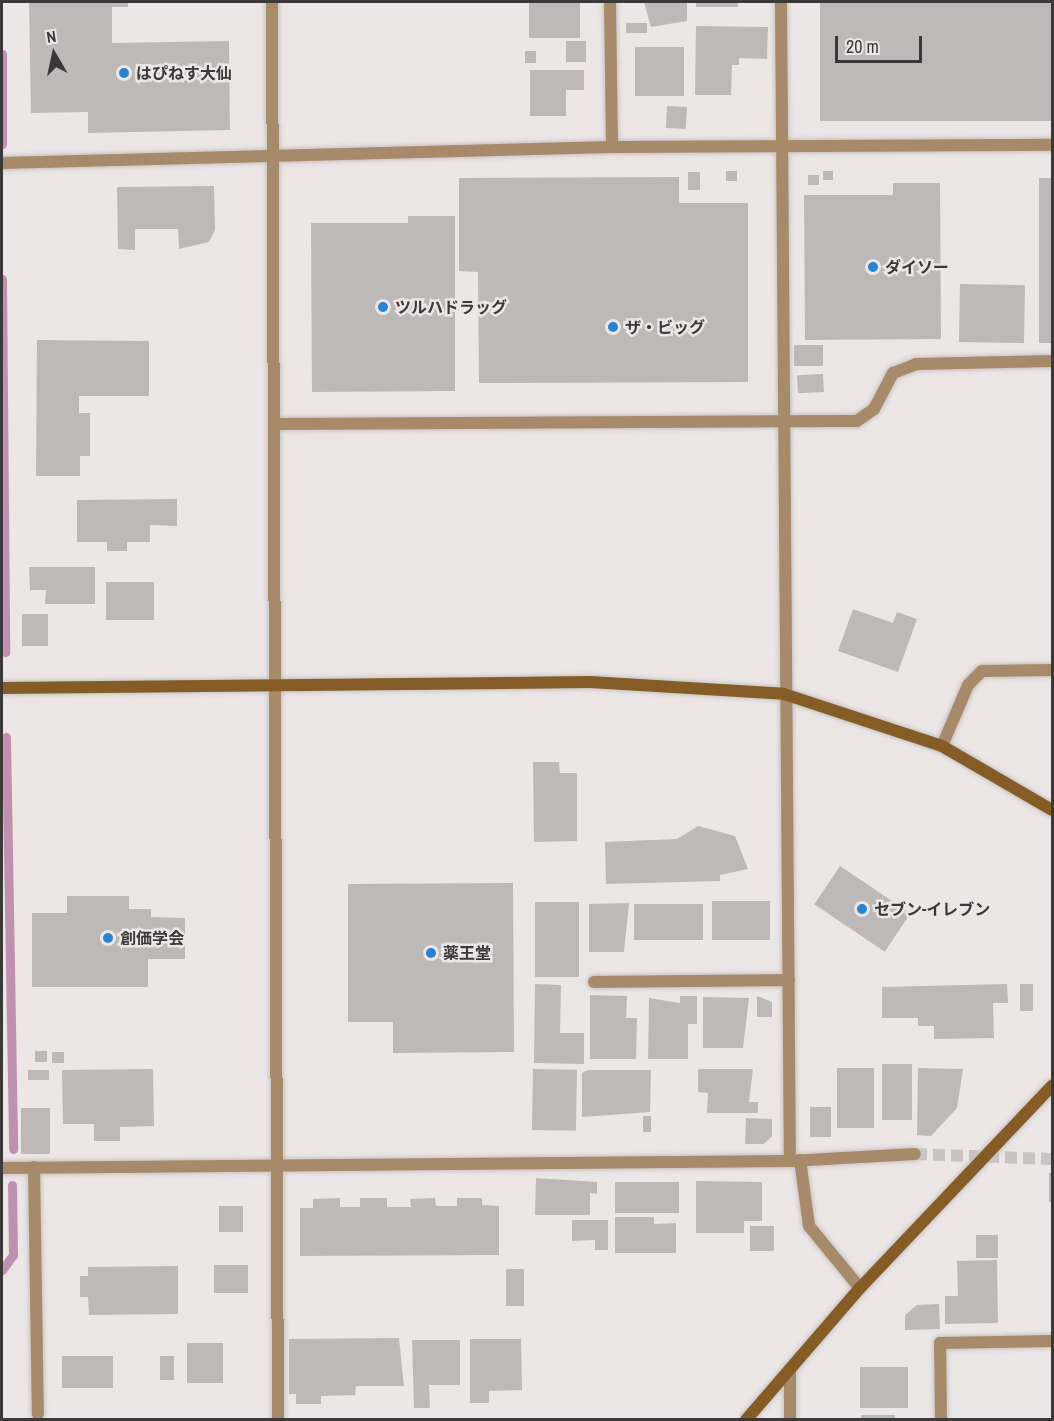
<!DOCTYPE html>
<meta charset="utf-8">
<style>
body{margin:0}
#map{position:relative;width:1054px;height:1421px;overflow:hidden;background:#ece7e6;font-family:"Archivo Narrow","Noto Sans JP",sans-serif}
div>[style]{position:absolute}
.stream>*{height:9px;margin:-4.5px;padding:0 4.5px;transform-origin:4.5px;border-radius:4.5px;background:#bf90af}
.building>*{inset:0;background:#beb9b9;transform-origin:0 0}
.street-tunnel>*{height:12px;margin-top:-6px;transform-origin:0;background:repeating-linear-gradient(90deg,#c8c4c3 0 12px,transparent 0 18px)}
.roads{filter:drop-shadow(0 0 2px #c8c4c3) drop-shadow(0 0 2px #c8c4c3)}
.lane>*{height:12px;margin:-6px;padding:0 6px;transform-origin:6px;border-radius:6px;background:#a78a69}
.street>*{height:12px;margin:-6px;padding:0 6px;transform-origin:6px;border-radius:6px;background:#a78a69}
.secondary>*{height:12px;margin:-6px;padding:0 6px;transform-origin:6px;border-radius:6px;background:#865c26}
.dots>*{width:16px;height:16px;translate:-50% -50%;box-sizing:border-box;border:3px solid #ece7e6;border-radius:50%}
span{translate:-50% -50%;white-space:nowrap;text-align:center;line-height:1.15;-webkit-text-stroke:5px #ece7e6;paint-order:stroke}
.poi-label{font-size:16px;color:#3a3838;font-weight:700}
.left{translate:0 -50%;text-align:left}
.frame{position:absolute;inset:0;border:3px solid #3a3838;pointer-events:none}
.north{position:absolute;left:24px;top:24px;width:60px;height:60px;-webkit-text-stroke:4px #ece7e6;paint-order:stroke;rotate:351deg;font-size:16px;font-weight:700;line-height:24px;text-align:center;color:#3a3838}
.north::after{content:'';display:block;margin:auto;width:21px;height:27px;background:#3a3838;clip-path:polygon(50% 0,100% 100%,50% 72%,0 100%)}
.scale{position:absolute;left:835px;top:36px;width:87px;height:27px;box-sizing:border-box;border:3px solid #3a3838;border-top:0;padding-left:8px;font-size:18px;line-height:21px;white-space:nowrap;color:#3a3838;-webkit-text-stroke:4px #ece7e6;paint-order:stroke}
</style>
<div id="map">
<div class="stream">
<div style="left:2px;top:54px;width:90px;rotate:90deg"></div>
<div style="left:2px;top:279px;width:373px;rotate:89.5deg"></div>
<div style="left:6px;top:737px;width:412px;rotate:89deg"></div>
<div style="left:2px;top:1270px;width:19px;rotate:-54deg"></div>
<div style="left:13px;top:1255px;width:70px;rotate:-90.8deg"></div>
</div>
<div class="building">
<div style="clip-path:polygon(29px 2px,128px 2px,128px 7px,112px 7px,112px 43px,229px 41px,230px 130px,88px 133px,88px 112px,31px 113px)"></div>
<div style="clip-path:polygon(644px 2px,687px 2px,687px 21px,651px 27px)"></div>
<div style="left:696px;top:2px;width:42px;height:5px"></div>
<div style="left:820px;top:2px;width:232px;height:119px"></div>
<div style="left:529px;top:3px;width:51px;height:35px"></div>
<div style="left:626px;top:23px;width:21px;height:10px"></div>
<div style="clip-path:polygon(696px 26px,768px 27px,767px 59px,739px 58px,739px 65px,732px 65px,731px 95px,695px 95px)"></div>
<div style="left:566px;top:41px;width:20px;height:21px"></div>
<div style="left:635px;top:47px;width:49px;height:49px"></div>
<div style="left:525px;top:51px;width:11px;height:12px"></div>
<div style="clip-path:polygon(530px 70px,584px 70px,584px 90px,566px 90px,566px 116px,530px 116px)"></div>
<div style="left:667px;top:106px;width:20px;height:22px;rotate:3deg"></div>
<div style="left:726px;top:171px;width:11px;height:10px"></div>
<div style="left:823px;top:171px;width:10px;height:9px"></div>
<div style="left:688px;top:172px;width:12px;height:18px"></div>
<div style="left:808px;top:175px;width:11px;height:10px"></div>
<div style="clip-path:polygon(679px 177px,679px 203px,748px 203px,748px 382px,479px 383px,478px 272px,459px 271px,459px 178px)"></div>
<div style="left:1039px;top:178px;width:13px;height:165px"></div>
<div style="clip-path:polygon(893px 183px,940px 183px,941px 339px,805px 340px,804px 195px,893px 195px)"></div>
<div style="clip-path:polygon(214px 186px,215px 230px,209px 242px,179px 249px,178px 229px,135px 229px,135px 250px,118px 249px,117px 187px)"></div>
<div style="clip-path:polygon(408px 216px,455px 216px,455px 391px,312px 392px,311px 223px,408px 223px)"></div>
<div style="left:960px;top:284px;width:65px;height:58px;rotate:1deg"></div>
<div style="clip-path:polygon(37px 340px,149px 341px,149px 396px,79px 396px,79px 413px,90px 413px,90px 456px,80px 456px,80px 476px,36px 476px)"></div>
<div style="left:823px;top:345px;width:21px;height:29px;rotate:90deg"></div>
<div style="left:823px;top:374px;width:18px;height:26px;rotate:87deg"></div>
<div style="clip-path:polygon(177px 499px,177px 526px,150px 525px,150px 542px,127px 542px,127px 551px,107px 551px,107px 542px,77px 542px,77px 500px)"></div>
<div style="clip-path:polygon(29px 567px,95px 567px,95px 604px,45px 604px,46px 590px,30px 590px)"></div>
<div style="left:154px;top:582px;width:38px;height:48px;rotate:90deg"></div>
<div style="clip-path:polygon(853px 609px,893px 623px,897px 612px,917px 619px,898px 672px,838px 651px)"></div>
<div style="left:48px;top:614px;width:32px;height:26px;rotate:90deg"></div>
<div style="clip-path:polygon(533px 762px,559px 762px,560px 773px,577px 773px,577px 841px,534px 842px)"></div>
<div style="clip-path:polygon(698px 826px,735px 836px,748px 869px,720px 875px,720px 881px,606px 884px,605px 842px,677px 839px)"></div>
<div style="left:840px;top:866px;width:85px;height:46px;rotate:34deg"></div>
<div style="clip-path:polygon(513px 883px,514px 1052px,393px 1053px,393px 1022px,348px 1022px,348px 884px)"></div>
<div style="clip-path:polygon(67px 896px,129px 896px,129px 909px,151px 909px,151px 917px,185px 918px,185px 959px,148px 959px,148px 987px,32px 987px,32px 913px,67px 913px)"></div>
<div style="left:770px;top:901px;width:39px;height:58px;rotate:90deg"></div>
<div style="left:535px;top:902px;width:44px;height:75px"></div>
<div style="clip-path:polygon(629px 903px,624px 952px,589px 952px,589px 904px)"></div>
<div style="left:634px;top:904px;width:69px;height:36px"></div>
<div style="clip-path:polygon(535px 984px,561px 985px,560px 1033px,584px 1033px,584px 1064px,534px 1063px)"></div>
<div style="clip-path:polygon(1007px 984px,1008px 1003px,993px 1003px,994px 1038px,934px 1039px,934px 1026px,918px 1026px,918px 1018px,882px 1018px,882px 987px)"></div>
<div style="left:1020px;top:984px;width:13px;height:27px"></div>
<div style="clip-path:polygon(590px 995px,627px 996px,626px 1018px,637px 1018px,636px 1059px,590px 1059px)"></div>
<div style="clip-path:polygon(680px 996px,697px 996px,697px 1024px,688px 1024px,688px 1059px,648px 1059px,649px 998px,680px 1003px)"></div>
<div style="clip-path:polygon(757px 996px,772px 1002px,772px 1017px,757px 1017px)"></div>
<div style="clip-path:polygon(703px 997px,749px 998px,743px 1048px,703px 1048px)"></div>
<div style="left:35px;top:1051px;width:12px;height:11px"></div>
<div style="left:52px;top:1052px;width:12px;height:11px"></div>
<div style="left:912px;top:1064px;width:56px;height:30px;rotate:90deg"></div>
<div style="left:837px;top:1068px;width:37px;height:60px"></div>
<div style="clip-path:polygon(918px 1068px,963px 1069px,957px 1108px,931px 1136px,917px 1135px)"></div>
<div style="clip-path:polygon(153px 1069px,154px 1126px,120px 1127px,120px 1141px,94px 1141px,94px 1124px,63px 1124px,62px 1070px)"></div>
<div style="left:533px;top:1069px;width:44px;height:61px;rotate:1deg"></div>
<div style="clip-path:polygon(698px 1069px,753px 1069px,749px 1102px,758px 1102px,758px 1113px,707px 1113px,708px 1093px,698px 1092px)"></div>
<div style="left:49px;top:1070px;width:10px;height:21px;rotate:90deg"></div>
<div style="clip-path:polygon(588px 1070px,651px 1070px,650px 1112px,582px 1117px,582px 1073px)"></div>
<div style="left:810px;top:1107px;width:21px;height:30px"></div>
<div style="left:21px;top:1108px;width:29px;height:46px"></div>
<div style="left:643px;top:1116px;width:8px;height:16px"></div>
<div style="clip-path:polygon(746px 1118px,772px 1119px,772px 1136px,764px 1144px,745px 1144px)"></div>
<div style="left:1049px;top:1173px;width:3px;height:29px"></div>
<div style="clip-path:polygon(536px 1178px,597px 1182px,597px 1194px,590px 1193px,590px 1215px,535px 1215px)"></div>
<div style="clip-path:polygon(696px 1181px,762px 1182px,762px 1221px,744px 1221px,744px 1233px,696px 1233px)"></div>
<div style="left:615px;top:1182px;width:64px;height:31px"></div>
<div style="clip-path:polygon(340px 1198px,340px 1207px,360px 1207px,360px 1198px,387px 1198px,387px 1207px,411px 1207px,410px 1199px,435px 1198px,436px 1206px,457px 1206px,457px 1198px,482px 1198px,482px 1205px,499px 1206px,499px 1255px,300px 1256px,300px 1208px,313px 1208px,313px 1199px)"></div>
<div style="left:219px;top:1206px;width:24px;height:26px"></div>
<div style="clip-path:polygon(615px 1217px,654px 1217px,654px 1224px,676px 1223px,676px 1253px,615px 1253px)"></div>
<div style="clip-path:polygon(572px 1220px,608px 1220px,608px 1250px,595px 1250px,595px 1240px,572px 1241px)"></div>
<div style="left:774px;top:1226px;width:25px;height:24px;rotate:90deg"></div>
<div style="left:998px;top:1235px;width:23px;height:22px;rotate:90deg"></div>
<div style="clip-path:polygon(997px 1260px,998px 1323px,945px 1324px,945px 1296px,958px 1296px,957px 1261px)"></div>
<div style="left:214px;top:1265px;width:34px;height:28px"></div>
<div style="clip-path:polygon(178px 1266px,178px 1314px,89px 1315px,88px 1297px,80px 1297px,80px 1276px,88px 1276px,88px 1267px)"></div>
<div style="left:506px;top:1269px;width:18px;height:37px"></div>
<div style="clip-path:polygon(939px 1304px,940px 1329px,905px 1330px,905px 1315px,917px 1305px)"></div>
<div style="clip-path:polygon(399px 1338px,404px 1386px,356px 1386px,355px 1395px,321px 1396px,321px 1404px,296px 1404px,296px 1394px,289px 1394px,289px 1339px)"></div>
<div style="clip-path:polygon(470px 1339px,521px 1339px,522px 1390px,489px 1391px,489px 1403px,470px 1403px)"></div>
<div style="clip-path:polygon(412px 1340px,460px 1340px,460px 1385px,429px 1385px,430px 1408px,414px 1408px)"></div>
<div style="left:223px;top:1343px;width:40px;height:36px;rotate:90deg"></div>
<div style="left:62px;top:1356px;width:51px;height:32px"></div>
<div style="left:160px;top:1356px;width:14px;height:24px"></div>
<div style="left:860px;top:1367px;width:48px;height:41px"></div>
<div style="left:861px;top:1415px;width:34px;height:5px"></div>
</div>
<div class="street-tunnel">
<div style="left:915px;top:1154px;width:137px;rotate:2.1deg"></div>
</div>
<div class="roads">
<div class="lane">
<div style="left:277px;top:424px;width:580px;rotate:-0.3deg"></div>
<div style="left:857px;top:421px;width:21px;rotate:-35deg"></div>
<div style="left:874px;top:409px;width:41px;rotate:-62.2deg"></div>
<div style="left:893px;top:373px;width:25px;rotate:-21deg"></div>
<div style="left:916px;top:364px;width:136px;rotate:-1.3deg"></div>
<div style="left:942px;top:746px;width:66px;rotate:-66.9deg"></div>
<div style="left:968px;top:685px;width:20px;rotate:-45deg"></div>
<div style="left:982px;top:671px;width:70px;rotate:-0.8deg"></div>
</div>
<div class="street">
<div style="left:272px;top:2px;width:1418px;rotate:89.76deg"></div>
<div style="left:610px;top:2px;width:145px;rotate:89.2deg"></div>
<div style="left:781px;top:2px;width:1159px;rotate:89.56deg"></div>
<div style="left:2px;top:163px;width:610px;rotate:-1.5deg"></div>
<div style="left:612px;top:147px;width:440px;rotate:-0.3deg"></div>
<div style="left:594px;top:982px;width:195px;rotate:-0.6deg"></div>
<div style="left:800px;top:1160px;width:67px;rotate:82.2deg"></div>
<div style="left:809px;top:1226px;width:80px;rotate:50.6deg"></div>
<div style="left:34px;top:1167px;width:247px;rotate:89.1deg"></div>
<div style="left:2px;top:1168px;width:788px;rotate:-0.51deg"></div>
<div style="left:790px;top:1161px;width:125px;rotate:-3.2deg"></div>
<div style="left:790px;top:1370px;width:50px;rotate:90deg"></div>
<div style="left:941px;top:1420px;width:77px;rotate:-90.7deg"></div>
<div style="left:940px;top:1343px;width:112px;rotate:-1deg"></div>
</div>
<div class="secondary">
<div style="left:2px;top:688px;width:588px;rotate:-0.58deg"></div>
<div style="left:590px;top:682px;width:194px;rotate:3.5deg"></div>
<div style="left:784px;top:694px;width:166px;rotate:18.2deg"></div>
<div style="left:942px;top:746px;width:127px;rotate:30.2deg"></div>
<div style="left:746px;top:1420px;width:174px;rotate:-49.2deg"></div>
<div style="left:860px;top:1288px;width:279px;rotate:-46.5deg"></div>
</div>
</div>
<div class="dots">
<div style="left:124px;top:73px;background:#2983d1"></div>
<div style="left:873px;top:267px;background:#2983d1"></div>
<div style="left:383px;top:307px;background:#2983d1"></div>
<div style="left:613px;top:327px;background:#2983d1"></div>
<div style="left:862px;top:909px;background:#2983d1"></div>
<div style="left:108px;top:938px;background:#2983d1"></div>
<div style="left:431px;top:953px;background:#2983d1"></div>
</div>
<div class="poi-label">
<span class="left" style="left:136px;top:73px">はぴねす大仙</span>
<span class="left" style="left:885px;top:267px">ダイソー</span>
<span class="left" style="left:395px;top:307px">ツルハドラッグ</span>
<span class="left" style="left:625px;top:327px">ザ・ビッグ</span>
<span class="left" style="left:874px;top:909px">セブン-イレブン</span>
<span class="left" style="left:120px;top:938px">創価学会</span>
<span class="left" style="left:443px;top:953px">薬王堂</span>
</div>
<div class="frame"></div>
<div class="north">N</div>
<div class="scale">20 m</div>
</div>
